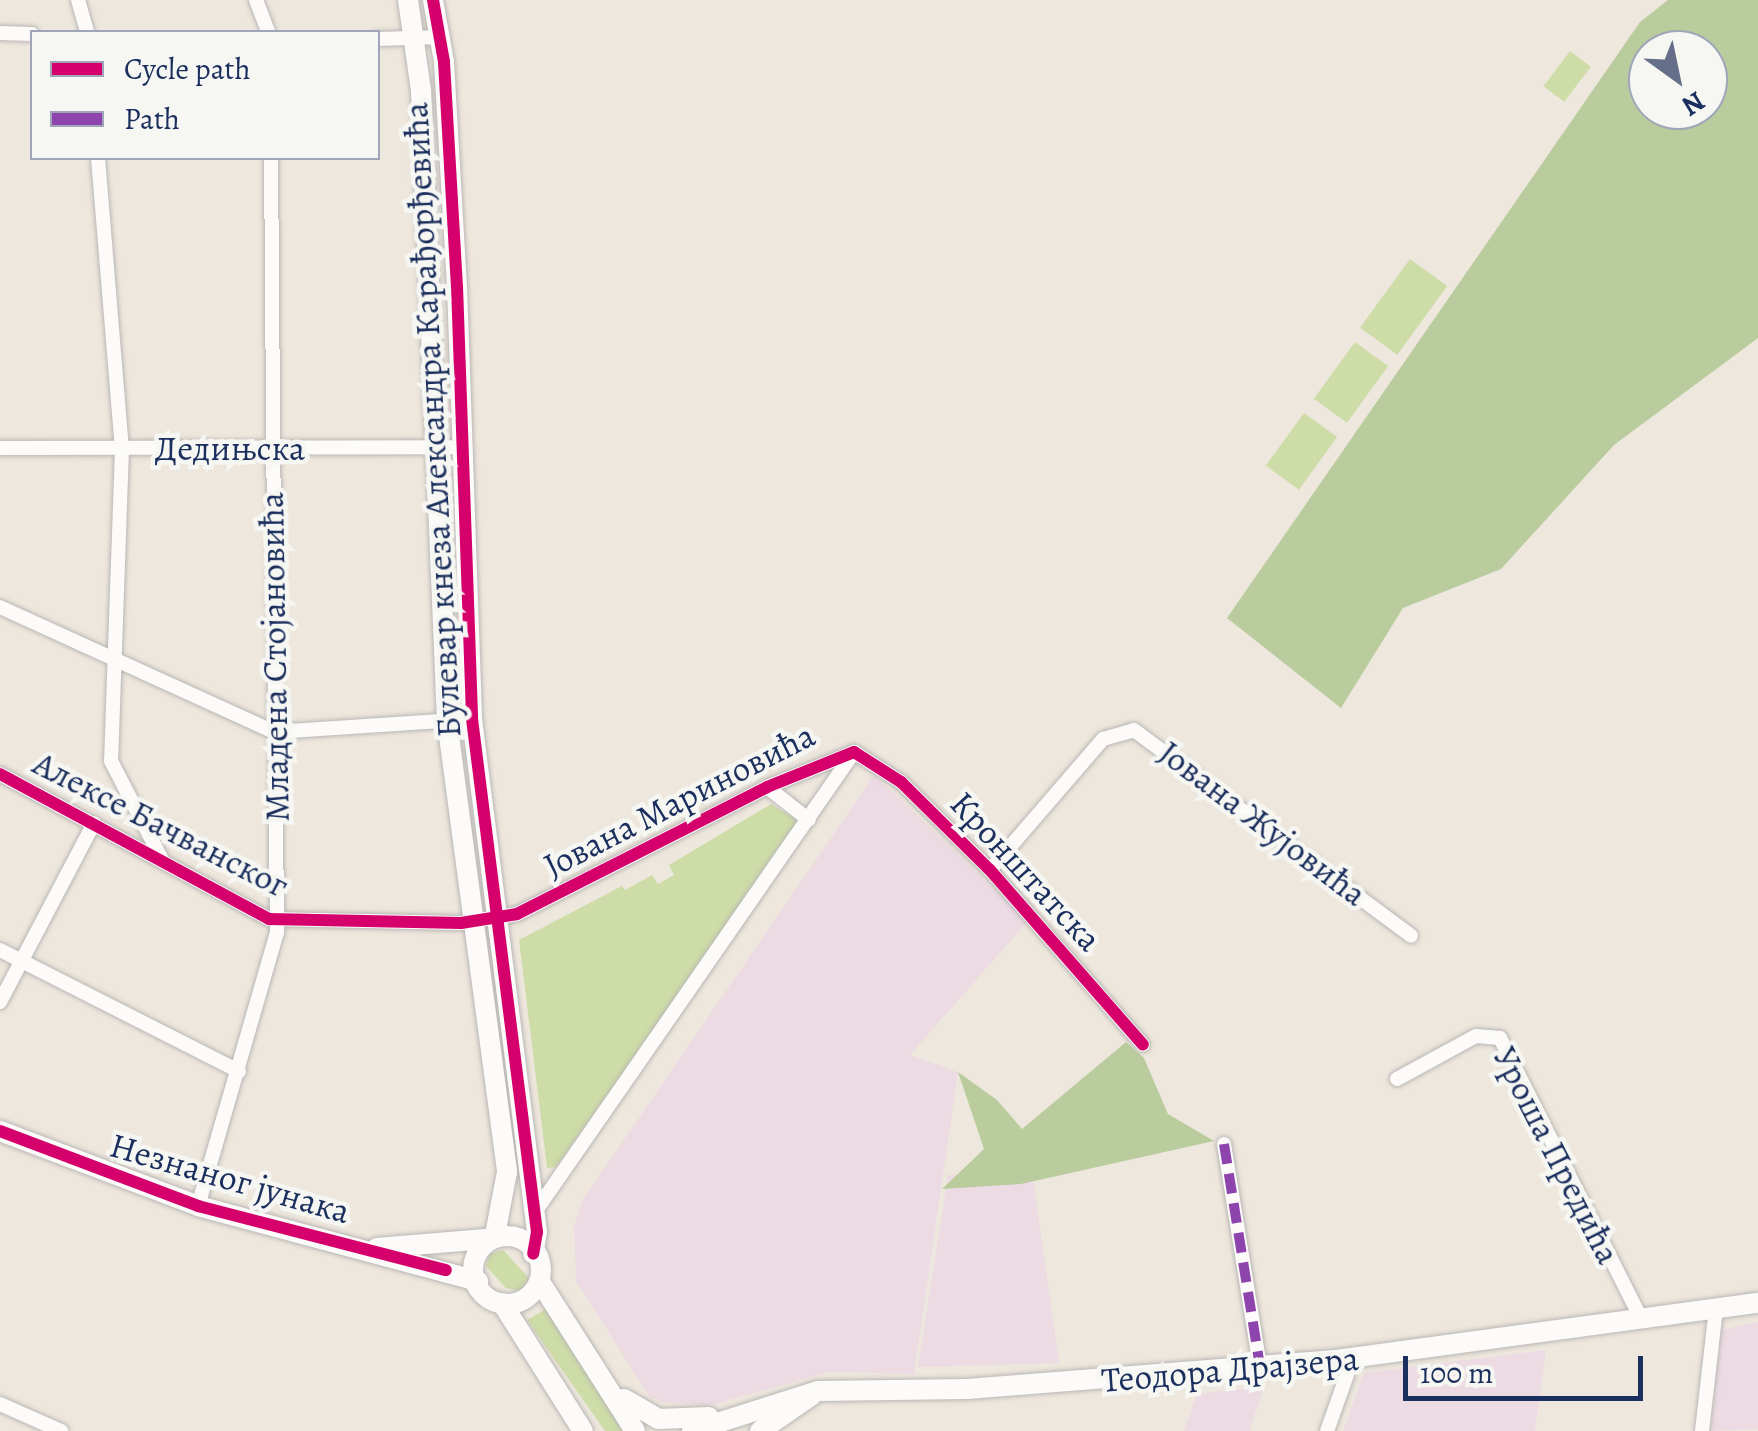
<!DOCTYPE html>
<meta charset="utf-8">
<style>
body{margin:0}
#map{position:relative;width:1758px;height:1431px;overflow:hidden;background:#eee7dd;font-family:Alegreya,serif}
div>[style]{position:absolute}
.built>*{inset:0;background:#eddbe4}
.green>*{inset:0;background:#cedca7;transform-origin:0 0}
.forest>*{inset:0;background:#bacc9e}
.roads{filter:drop-shadow(0 0 2px #b9b7b5) drop-shadow(0 0 2px #b9b7b5)}
.street>*{height:14px;margin:-7px;padding:0 7px;transform-origin:7px;border-radius:7px;background:#fcfbfa}
.secondary>*{height:20px;margin:-10px;padding:0 10px;transform-origin:10px;border-radius:10px;background:#fcfbfa}
.secondary>.ring{margin:-10px;padding:0;box-sizing:content-box;background:none;border:20px solid #fcfbfa;border-radius:50%}
.quiet>*{height:10px;margin-top:-5px;transform-origin:0;background:repeating-linear-gradient(90deg,#8e44ad 0 20px,transparent 0 30px)}
.cycleway>*{height:12px;margin:-6px;padding:0 6px;transform-origin:6px;border-radius:6px;background:#d6006c}
span{translate:-50% -50%;white-space:nowrap;text-align:center;line-height:1.15;-webkit-text-stroke:9px #f6f6f2;paint-order:stroke}
.street-label{font-size:35px;color:#1b2f5e}
.legend{position:absolute;left:30px;top:30px;width:350px;height:130px;box-sizing:border-box;background:#f6f6f2;border:2px solid #9ea6b7;margin:0;padding:12px 18px;list-style:none;font-size:30px;color:#1b2f5e}
.legend li{display:flex;align-items:center;gap:20px;height:50px}
.legend b{width:50px;border:2px solid #9ea6b7}
.north{position:absolute;left:1628px;top:30px;width:100px;height:100px;box-sizing:border-box;background:#f6f6f2;border:2px solid #9ea6b7;border-radius:50%;rotate:147deg;font-size:28px;font-weight:700;line-height:40px;text-align:center;color:#1b2f5e}
.north::after{content:'';display:block;margin:auto;width:35px;height:45px;background:#656f8a;clip-path:polygon(50% 0,100% 100%,50% 72%,0 100%)}
.scale{position:absolute;left:1403px;top:1356px;width:240px;height:45px;box-sizing:border-box;border:5px solid #1b2f5e;border-top:0;padding-left:12px;font-size:30px;line-height:35px;white-space:nowrap;color:#1b2f5e;-webkit-text-stroke:8px #f6f6f2;paint-order:stroke}
</style>
<div id="map">
<div class="built">
<div style="clip-path:polygon(874px 775px,1028px 921px,910px 1055px,958px 1072px,914px 1374px,829px 1372px,711px 1405px,663px 1402px,649px 1396px,576px 1281px,574px 1226px,582px 1201px)"></div>
<div style="clip-path:polygon(1032px 1171px,1059px 1363px,918px 1367px,948px 1175px)"></div>
<div style="clip-path:polygon(1758px 1322px,1758px 1429px,1711px 1431px,1722px 1330px)"></div>
<div style="clip-path:polygon(1546px 1350px,1535px 1431px,1343px 1431px,1364px 1373px)"></div>
<div style="clip-path:polygon(1264px 1387px,1249px 1431px,1184px 1431px,1197px 1394px)"></div>
</div>
<div class="green">
<div style="left:1570px;top:51px;width:26px;height:44px;rotate:37deg"></div>
<div style="left:1410px;top:259px;width:46px;height:85px;rotate:36deg"></div>
<div style="left:1355px;top:342px;width:41px;height:70px;rotate:36deg"></div>
<div style="left:1304px;top:413px;width:41px;height:65px;rotate:36deg"></div>
<div style="clip-path:polygon(771px 804px,800px 822px,556px 1167px,547px 1168px,519px 940px,622px 886px,625px 890px,652px 875px,658px 884px,674px 875px,669px 865px)"></div>
<div style="clip-path:polygon(503px 1250px,529px 1278px,522px 1291px,506px 1288px,486px 1266px,490px 1254px)"></div>
<div style="clip-path:polygon(546px 1309px,626px 1431px,605px 1431px,527px 1320px)"></div>
</div>
<div class="forest">
<div style="clip-path:polygon(evenodd,1668px 0,1758px 0,1758px 338px,1614px 445px,1501px 569px,1403px 608px,1341px 708px,1227px 618px,1640px 22px,1668px 0,1648px 50px,1708px 50px,1708px 110px,1648px 110px,1648px 50px)"></div>
<div style="clip-path:polygon(1126px 1042px,1144px 1058px,1168px 1114px,1214px 1141px,1021px 1184px,942px 1189px,984px 1149px,958px 1072px,997px 1100px,1022px 1129px)"></div>
</div>
<div class="roads">
<div class="street">
<div style="left:78px;top:0;width:33px;rotate:74deg"></div>
<div style="left:256px;top:0;width:34px;rotate:69deg"></div>
<div style="left:0;top:33px;width:32px;rotate:2deg"></div>
<div style="left:378px;top:39px;width:64px;rotate:-1.8deg"></div>
<div style="left:98px;top:158px;width:291px;rotate:85.3deg"></div>
<div style="left:122px;top:448px;width:313px;rotate:92deg"></div>
<div style="left:111px;top:761px;width:109px;rotate:62.7deg"></div>
<div style="left:0;top:448px;width:460px;rotate:-0.1deg"></div>
<div style="left:0;top:607px;width:301px;rotate:24.5deg"></div>
<div style="left:274px;top:732px;width:198px;rotate:-3.8deg"></div>
<div style="left:0;top:774px;width:306px;rotate:28.3deg"></div>
<div style="left:269px;top:919px;width:192px;rotate:1.2deg"></div>
<div style="left:461px;top:923px;width:57px;rotate:-9.1deg"></div>
<div style="left:517px;top:914px;width:280px;rotate:-26.9deg"></div>
<div style="left:767px;top:787px;width:94px;rotate:-21.9deg"></div>
<div style="left:854px;top:752px;width:56px;rotate:32.6deg"></div>
<div style="left:901px;top:782px;width:125px;rotate:44.7deg"></div>
<div style="left:990px;top:870px;width:232px;rotate:48.8deg"></div>
<div style="left:767px;top:787px;width:53px;rotate:38.2deg"></div>
<div style="left:990px;top:870px;width:173px;rotate:-49.2deg"></div>
<div style="left:1103px;top:739px;width:32px;rotate:-16deg"></div>
<div style="left:1134px;top:730px;width:345px;rotate:36.6deg"></div>
<div style="left:0;top:950px;width:268px;rotate:26.9deg"></div>
<div style="left:0;top:1002px;width:202px;rotate:-62.3deg"></div>
<div style="left:1397px;top:1079px;width:90px;rotate:-28.6deg"></div>
<div style="left:1476px;top:1036px;width:24px;rotate:5deg"></div>
<div style="left:1500px;top:1038px;width:316px;rotate:63.3deg"></div>
<div style="left:1224px;top:1144px;width:226px;rotate:80.8deg"></div>
<div style="left:198px;top:1206px;width:284px;rotate:-73.9deg"></div>
<div style="left:277px;top:933px;width:775px;rotate:-90.44deg"></div>
<div style="left:535px;top:1212px;width:560px;rotate:-55.26deg"></div>
<div style="left:0;top:1404px;width:67px;rotate:23.9deg"></div>
<div style="left:1327px;top:1431px;width:77px;rotate:-70.4deg"></div>
<div style="left:1702px;top:1431px;width:123px;rotate:-83.5deg"></div>
</div>
<div class="secondary">
<div style="left:408px;top:0;width:91px;rotate:81.8deg"></div>
<div style="left:421px;top:90px;width:632px;rotate:87.64deg"></div>
<div style="left:447px;top:721px;width:455px;rotate:82.4deg"></div>
<div style="left:507px;top:1172px;width:64px;rotate:100.8deg"></div>
<div style="left:433px;top:0;width:63px;rotate:79.9deg"></div>
<div style="left:444px;top:62px;width:224px;rotate:86.7deg"></div>
<div style="left:457px;top:286px;width:433px;rotate:88deg"></div>
<div style="left:472px;top:719px;width:517px;rotate:82.78deg"></div>
<div style="left:537px;top:1232px;width:22px;rotate:100deg"></div>
<div style="left:0;top:1131px;width:212px;rotate:20.7deg"></div>
<div style="left:198px;top:1206px;width:290px;rotate:15deg"></div>
<div class="ring" style="left:473px;top:1236px;width:48px;height:48px"></div>
<div style="left:377px;top:1248px;width:109px;rotate:-4.7deg"></div>
<div style="left:542px;top:1285px;width:173px;rotate:57.5deg"></div>
<div style="left:502px;top:1303px;width:151px;rotate:57.7deg"></div>
<div style="left:624px;top:1399px;width:39px;rotate:30deg"></div>
<div style="left:658px;top:1419px;width:51px;rotate:-2.2deg"></div>
<div style="left:692px;top:1431px;width:132px;rotate:-17.6deg"></div>
<div style="left:818px;top:1391px;width:149px;rotate:-0.8deg"></div>
<div style="left:967px;top:1389px;width:369px;rotate:-4.5deg"></div>
<div style="left:1335px;top:1360px;width:427px;rotate:-7.7deg"></div>
<div style="left:760px;top:1431px;width:63px;rotate:-34.7deg"></div>
</div>
</div>
<div class="quiet">
<div style="left:1224px;top:1144px;width:226px;rotate:80.8deg"></div>
</div>
<div class="cycleway">
<div style="left:433px;top:0;width:63px;rotate:79.9deg"></div>
<div style="left:444px;top:62px;width:224px;rotate:86.7deg"></div>
<div style="left:457px;top:286px;width:433px;rotate:88deg"></div>
<div style="left:472px;top:719px;width:517px;rotate:82.78deg"></div>
<div style="left:537px;top:1232px;width:22px;rotate:100deg"></div>
<div style="left:0;top:774px;width:306px;rotate:28.3deg"></div>
<div style="left:269px;top:919px;width:192px;rotate:1.2deg"></div>
<div style="left:461px;top:923px;width:57px;rotate:-9.1deg"></div>
<div style="left:517px;top:914px;width:280px;rotate:-26.9deg"></div>
<div style="left:767px;top:787px;width:94px;rotate:-21.9deg"></div>
<div style="left:854px;top:752px;width:56px;rotate:32.6deg"></div>
<div style="left:901px;top:782px;width:125px;rotate:44.7deg"></div>
<div style="left:990px;top:870px;width:232px;rotate:48.8deg"></div>
<div style="left:0;top:1131px;width:212px;rotate:20.7deg"></div>
<div style="left:198px;top:1206px;width:256px;rotate:14.5deg"></div>
</div>
<div class="street-label">
<span style="left:432px;top:420px;rotate:-93deg">Булевар кнеза Александра Карађорђевића</span>
<span style="left:230px;top:448px">Дедињска</span>
<span style="left:274px;top:657px;rotate:-91deg">Младена Стојановића</span>
<span style="left:679px;top:800px;rotate:-27deg">Јована Мариновића</span>
<span style="left:1263px;top:823px;rotate:37deg">Јована Жујовића</span>
<span style="left:161px;top:824px;rotate:27deg">Алексе Бачванског</span>
<span style="left:1026px;top:871px;rotate:47deg">Кронштатска</span>
<span style="left:1557px;top:1155px;rotate:63deg">Уроша Предића</span>
<span style="left:230px;top:1178px;rotate:16deg">Незнаног јунака</span>
<span style="left:1230px;top:1369px;rotate:-5deg">Теодора Драјзера</span>
</div>
<ul class="legend">
<li><b style="height:12px;background:#d6006c"></b>Cycle path</li>
<li><b style="height:12px;background:#8e44ad"></b>Path</li>
</ul>
<div class="north">N</div>
<div class="scale">100 m</div>
</div>
